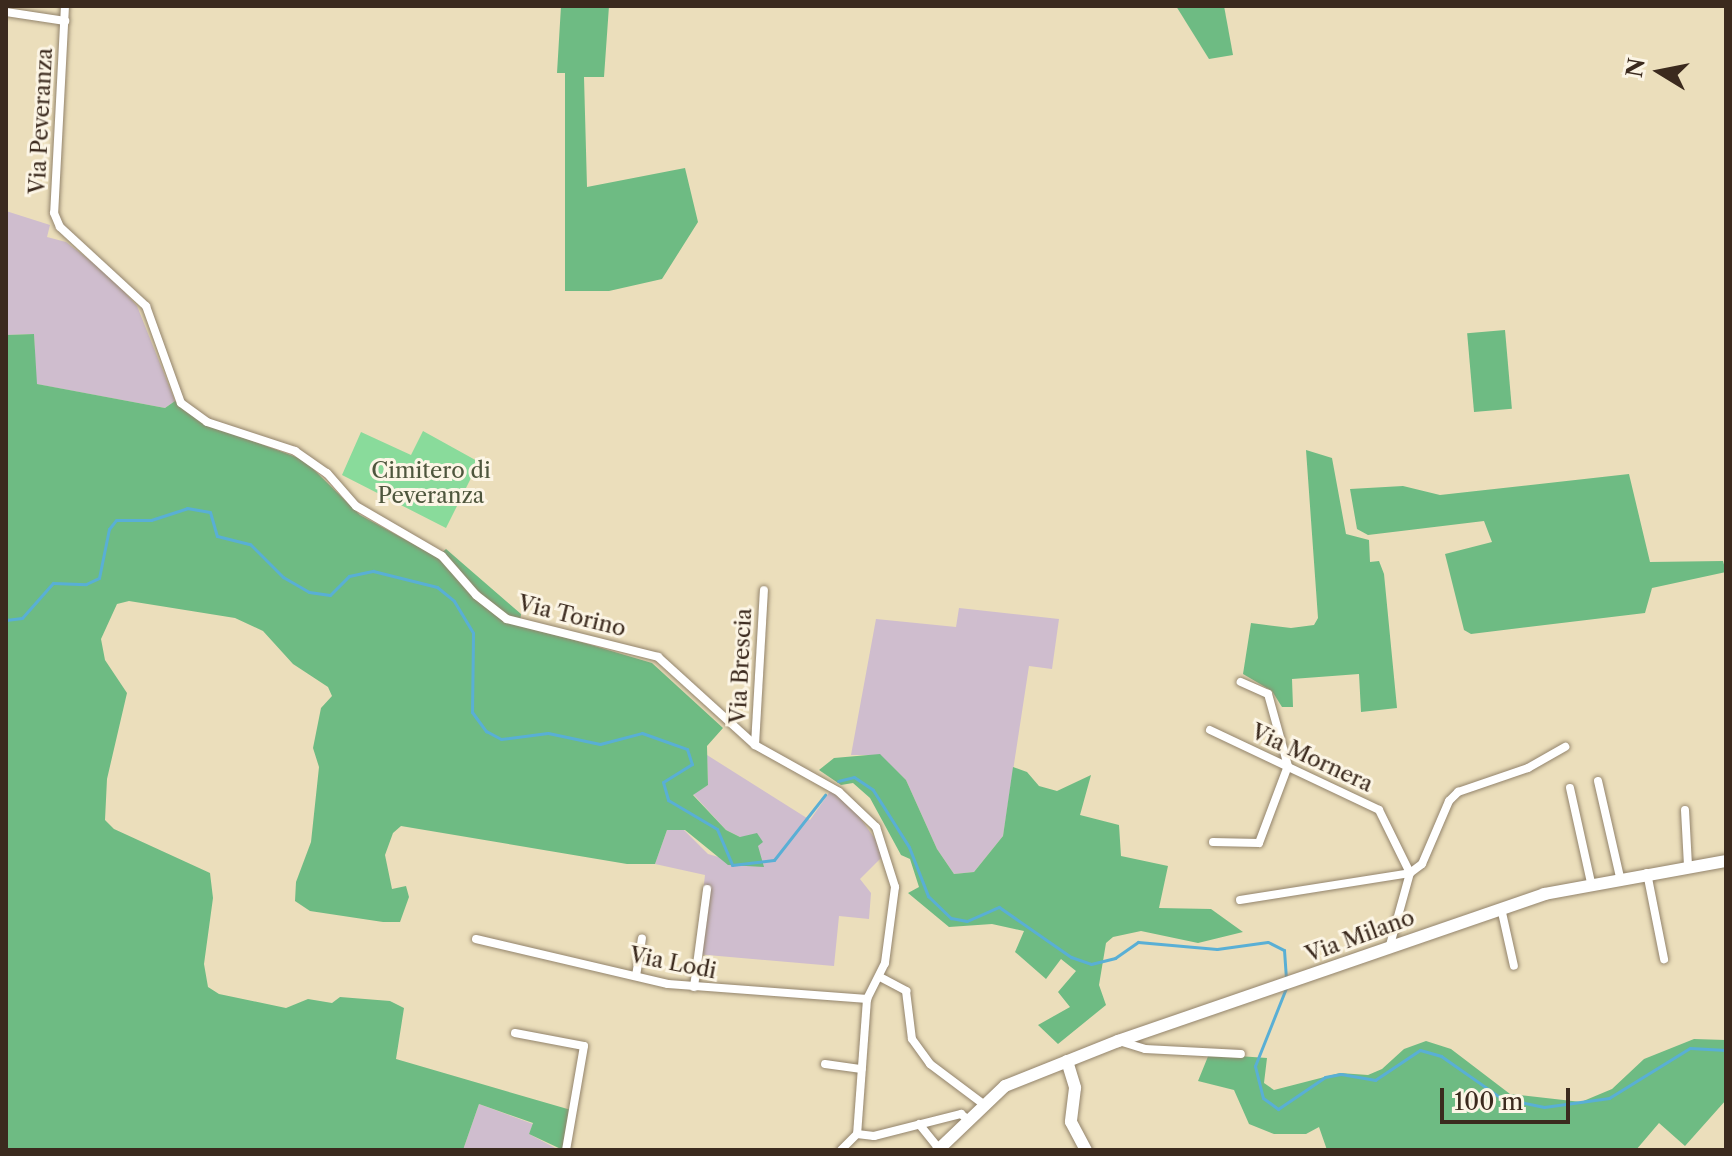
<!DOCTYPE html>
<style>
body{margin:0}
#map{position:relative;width:1732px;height:1156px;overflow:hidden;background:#ebdebb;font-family:"Libre Caslon Text",serif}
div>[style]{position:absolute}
.industrial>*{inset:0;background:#cfbdce}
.green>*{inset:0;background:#89db9b}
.forest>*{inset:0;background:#6ebb83;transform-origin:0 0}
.stream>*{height:3px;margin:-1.5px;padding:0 1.5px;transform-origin:1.5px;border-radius:1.5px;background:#59afd5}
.roads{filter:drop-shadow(0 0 2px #93846c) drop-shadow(0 0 2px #93846c)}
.street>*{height:8px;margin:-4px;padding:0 4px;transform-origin:4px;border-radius:4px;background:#fff}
.secondary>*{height:12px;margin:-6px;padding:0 6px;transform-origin:6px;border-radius:6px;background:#fff}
span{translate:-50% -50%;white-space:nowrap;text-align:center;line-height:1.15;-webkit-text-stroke:6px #fcf5e5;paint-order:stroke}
.street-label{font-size:22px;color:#3b2a1e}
.park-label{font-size:22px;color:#4e563d}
.frame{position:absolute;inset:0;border:8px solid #3b2a1e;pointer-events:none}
.north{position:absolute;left:1620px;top:32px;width:80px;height:80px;-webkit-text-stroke:6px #fcf5e5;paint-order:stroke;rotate:280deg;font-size:22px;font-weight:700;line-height:32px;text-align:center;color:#3b2a1e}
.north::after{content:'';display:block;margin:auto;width:28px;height:36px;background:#3b2a1e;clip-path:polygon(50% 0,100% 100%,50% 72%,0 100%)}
.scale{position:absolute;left:1440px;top:1088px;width:130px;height:36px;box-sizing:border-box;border:4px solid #3b2a1e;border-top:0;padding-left:10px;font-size:24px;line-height:28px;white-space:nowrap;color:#3b2a1e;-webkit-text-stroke:6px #fcf5e5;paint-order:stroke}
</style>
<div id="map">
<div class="industrial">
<div style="clip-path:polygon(6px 211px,50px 225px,47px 237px,66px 242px,109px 275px,137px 306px,175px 401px,165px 408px,36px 384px,34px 334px,6px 335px)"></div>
<div style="clip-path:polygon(959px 608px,1059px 619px,1052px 669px,1029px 666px,1003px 836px,974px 872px,954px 874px,937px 849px,906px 780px,880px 755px,851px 755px,876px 619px,956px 627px)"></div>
<div style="clip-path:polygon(707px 755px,810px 820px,831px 790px,851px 805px,875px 839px,883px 856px,860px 879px,871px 893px,869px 919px,839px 916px,834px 966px,696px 954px,705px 875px,655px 864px,667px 830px,684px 830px,708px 854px,722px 858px,740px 837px,726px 830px,693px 794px,708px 785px)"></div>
<div style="clip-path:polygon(479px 1104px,533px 1124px,529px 1134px,559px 1150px,463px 1150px)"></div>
</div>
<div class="green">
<div style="clip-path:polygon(423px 431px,479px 462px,446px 528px,342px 475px,361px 432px,411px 455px)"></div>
</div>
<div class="forest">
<div style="clip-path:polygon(561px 6px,609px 6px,604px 77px,584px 77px,587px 187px,685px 168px,698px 222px,662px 279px,609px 291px,565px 291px,565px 73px,557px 73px)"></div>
<div style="clip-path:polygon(1176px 6px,1224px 6px,1233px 55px,1209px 59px)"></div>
<div style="left:1505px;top:330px;width:79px;height:38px;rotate:85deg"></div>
<div style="clip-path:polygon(34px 334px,37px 384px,165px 408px,175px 401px,207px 424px,304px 460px,360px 515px,437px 557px,446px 549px,521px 614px,520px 624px,652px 663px,723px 728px,707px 746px,708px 785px,693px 795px,726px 830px,740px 837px,757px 833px,763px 842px,758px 846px,764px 867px,728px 865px,685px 830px,667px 830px,655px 864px,627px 864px,401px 826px,393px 833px,385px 855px,392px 889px,406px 886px,409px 897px,400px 922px,383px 922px,310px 911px,295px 901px,296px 882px,311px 842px,319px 767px,313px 748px,321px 708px,332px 696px,328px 687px,293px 664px,263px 631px,235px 618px,129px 601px,117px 604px,101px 639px,105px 660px,127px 693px,107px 779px,105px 820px,114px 829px,210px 873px,213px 898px,204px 964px,208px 987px,219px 994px,286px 1008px,308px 999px,332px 1003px,340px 997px,390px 1001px,404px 1008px,396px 1059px,571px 1110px,563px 1150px,529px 1134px,533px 1123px,479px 1104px,463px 1150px,6px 1150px,6px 335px)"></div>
<div style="clip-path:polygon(1306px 450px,1332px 458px,1346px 534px,1369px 540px,1370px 562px,1379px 561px,1384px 574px,1397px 708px,1361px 712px,1359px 674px,1292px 679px,1293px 707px,1282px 707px,1272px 691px,1243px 674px,1251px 623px,1291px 628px,1314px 625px,1318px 618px)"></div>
<div style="clip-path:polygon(1629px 474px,1650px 562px,1723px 561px,1726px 572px,1652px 588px,1645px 613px,1471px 634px,1464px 630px,1445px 554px,1492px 542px,1484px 521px,1368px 535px,1357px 529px,1350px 489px,1403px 486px,1440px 495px)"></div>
<div style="clip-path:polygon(880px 754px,906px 780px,937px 849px,954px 874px,974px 872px,1003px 836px,1013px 767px,1027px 772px,1039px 786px,1057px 791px,1091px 775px,1080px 815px,1119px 825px,1121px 856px,1168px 866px,1159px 908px,1211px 909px,1243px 932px,1198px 943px,1141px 931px,1113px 937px,1106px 943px,1099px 985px,1106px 1005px,1058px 1044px,1038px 1025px,1070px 1007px,1058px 992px,1076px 971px,1061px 959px,1046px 979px,1015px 952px,1024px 931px,992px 924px,949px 927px,908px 893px,919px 887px,910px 859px,901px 855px,870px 798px,853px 783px,841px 785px,819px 770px,834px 758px)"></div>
<div style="clip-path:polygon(1694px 1039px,1726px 1040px,1726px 1100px,1685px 1146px,1659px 1123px,1636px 1150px,1327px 1150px,1319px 1127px,1306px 1134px,1274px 1134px,1249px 1124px,1234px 1090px,1198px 1081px,1209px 1054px,1267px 1058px,1264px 1083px,1274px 1090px,1340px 1073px,1368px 1075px,1382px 1069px,1404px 1049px,1426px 1041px,1451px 1049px,1510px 1094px,1581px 1102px,1612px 1089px,1644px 1059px)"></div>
</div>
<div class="stream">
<div style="left:6px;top:620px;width:16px;rotate:-7deg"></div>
<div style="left:22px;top:618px;width:47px;rotate:-48.5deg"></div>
<div style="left:53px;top:583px;width:33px;rotate:2deg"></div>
<div style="left:86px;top:584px;width:14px;rotate:-25deg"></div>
<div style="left:99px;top:578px;width:50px;rotate:-78.5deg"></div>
<div style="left:109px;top:529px;width:11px;rotate:-52deg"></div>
<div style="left:116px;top:520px;width:35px"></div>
<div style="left:151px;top:520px;width:38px;rotate:-18deg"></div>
<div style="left:187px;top:508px;width:23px;rotate:10deg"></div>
<div style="left:210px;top:512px;width:25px;rotate:74deg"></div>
<div style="left:217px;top:536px;width:34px;rotate:14deg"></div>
<div style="left:250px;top:544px;width:47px;rotate:45deg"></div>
<div style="left:283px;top:577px;width:30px;rotate:30deg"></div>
<div style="left:309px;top:592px;width:21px;rotate:8deg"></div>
<div style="left:330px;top:595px;width:27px;rotate:-45deg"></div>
<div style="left:349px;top:576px;width:25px;rotate:-12deg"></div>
<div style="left:373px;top:571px;width:66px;rotate:14deg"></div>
<div style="left:437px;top:587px;width:22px;rotate:39deg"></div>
<div style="left:454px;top:601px;width:37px;rotate:59deg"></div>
<div style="left:473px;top:633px;width:79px;rotate:90.7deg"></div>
<div style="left:472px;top:712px;width:24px;rotate:54deg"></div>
<div style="left:486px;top:731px;width:17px;rotate:28deg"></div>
<div style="left:501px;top:739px;width:47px;rotate:-7.3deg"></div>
<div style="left:548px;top:733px;width:53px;rotate:11.9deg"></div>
<div style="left:600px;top:744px;width:43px;rotate:-14.7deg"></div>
<div style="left:642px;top:733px;width:48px;rotate:19.6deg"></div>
<div style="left:687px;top:749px;width:16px;rotate:72deg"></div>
<div style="left:692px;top:764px;width:34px;rotate:148deg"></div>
<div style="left:663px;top:782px;width:19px;rotate:74deg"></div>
<div style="left:668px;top:800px;width:57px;rotate:30.6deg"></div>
<div style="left:717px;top:829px;width:39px;rotate:67deg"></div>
<div style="left:732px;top:865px;width:42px;rotate:-6.8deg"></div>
<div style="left:774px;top:860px;width:83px;rotate:-51.9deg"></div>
<div style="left:838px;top:781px;width:16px;rotate:-14deg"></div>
<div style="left:854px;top:777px;width:23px;rotate:34deg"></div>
<div style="left:873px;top:790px;width:67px;rotate:57.7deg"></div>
<div style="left:909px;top:847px;width:53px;rotate:68.8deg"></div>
<div style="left:928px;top:896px;width:32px;rotate:44deg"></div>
<div style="left:951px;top:918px;width:16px;rotate:11deg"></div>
<div style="left:967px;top:921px;width:35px;rotate:-24deg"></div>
<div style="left:999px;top:907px;width:88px;rotate:34.8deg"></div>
<div style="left:1071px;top:957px;width:21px;rotate:19deg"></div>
<div style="left:1091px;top:964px;width:25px;rotate:-14deg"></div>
<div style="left:1115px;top:958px;width:28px;rotate:-35deg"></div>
<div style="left:1138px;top:942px;width:79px;rotate:5.1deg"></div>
<div style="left:1217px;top:949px;width:51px;rotate:-7.8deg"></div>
<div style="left:1268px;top:942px;width:18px;rotate:27deg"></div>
<div style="left:1284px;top:950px;width:30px;rotate:86deg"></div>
<div style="left:1286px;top:988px;width:84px;rotate:111.7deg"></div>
<div style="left:1255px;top:1066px;width:33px;rotate:76deg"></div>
<div style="left:1263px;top:1098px;width:19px;rotate:36deg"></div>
<div style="left:1278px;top:1109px;width:57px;rotate:-34.2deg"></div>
<div style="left:1325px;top:1077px;width:16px;rotate:-11deg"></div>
<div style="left:1341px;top:1074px;width:35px;rotate:10deg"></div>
<div style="left:1375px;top:1080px;width:54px;rotate:-33.7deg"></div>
<div style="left:1420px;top:1050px;width:22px;rotate:16deg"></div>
<div style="left:1441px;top:1056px;width:73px;rotate:35deg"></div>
<div style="left:1501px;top:1098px;width:44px;rotate:11.8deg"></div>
<div style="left:1544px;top:1107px;width:66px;rotate:-7.9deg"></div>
<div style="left:1609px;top:1098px;width:95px;rotate:-31.7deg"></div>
<div style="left:1690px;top:1048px;width:36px;rotate:3deg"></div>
</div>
<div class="roads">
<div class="street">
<div style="left:65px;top:6px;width:207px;rotate:93deg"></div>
<div style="left:54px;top:213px;width:15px;rotate:67deg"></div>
<div style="left:60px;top:227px;width:117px;rotate:42.6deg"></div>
<div style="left:146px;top:306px;width:103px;rotate:70.2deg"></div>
<div style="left:181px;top:403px;width:32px;rotate:36deg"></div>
<div style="left:207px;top:422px;width:93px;rotate:18.2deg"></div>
<div style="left:295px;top:451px;width:39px;rotate:35deg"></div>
<div style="left:327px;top:473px;width:44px;rotate:48.7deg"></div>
<div style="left:356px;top:506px;width:99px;rotate:30.2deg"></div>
<div style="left:442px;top:556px;width:52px;rotate:48.9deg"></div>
<div style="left:476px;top:595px;width:39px;rotate:38deg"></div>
<div style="left:507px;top:619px;width:156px;rotate:14.1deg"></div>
<div style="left:658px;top:657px;width:131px;rotate:42.2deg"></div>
<div style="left:755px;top:745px;width:96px;rotate:29.2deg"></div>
<div style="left:839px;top:792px;width:51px;rotate:43.4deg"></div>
<div style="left:876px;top:827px;width:63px;rotate:72.4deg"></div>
<div style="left:895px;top:887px;width:77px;rotate:97.5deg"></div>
<div style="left:885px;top:963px;width:40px;rotate:116.6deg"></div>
<div style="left:867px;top:999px;width:135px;rotate:94.2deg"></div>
<div style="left:6px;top:12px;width:60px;rotate:8.7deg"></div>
<div style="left:1210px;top:730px;width:187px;rotate:25.3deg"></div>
<div style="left:1379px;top:810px;width:70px;rotate:63.8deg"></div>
<div style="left:755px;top:745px;width:155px;rotate:-86.7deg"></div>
<div style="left:1598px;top:781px;width:98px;rotate:77.1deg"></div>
<div style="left:1570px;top:788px;width:97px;rotate:77.5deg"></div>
<div style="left:1685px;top:810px;width:56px;rotate:86.9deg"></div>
<div style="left:1213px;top:842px;width:46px;rotate:1.2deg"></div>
<div style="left:1259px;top:843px;width:82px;rotate:-69.4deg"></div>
<div style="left:1288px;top:766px;width:75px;rotate:-105.5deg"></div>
<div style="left:1268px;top:694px;width:30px;rotate:-156deg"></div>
<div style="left:1647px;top:873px;width:88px;rotate:78.8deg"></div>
<div style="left:1240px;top:900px;width:172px;rotate:-9deg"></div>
<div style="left:1410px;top:873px;width:15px;rotate:-37deg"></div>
<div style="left:1422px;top:864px;width:69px;rotate:-66.8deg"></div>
<div style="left:1449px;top:801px;width:13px;rotate:-45deg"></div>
<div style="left:1458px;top:792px;width:74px;rotate:-18.9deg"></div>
<div style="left:1528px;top:768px;width:43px;rotate:-29.6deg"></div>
<div style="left:1501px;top:908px;width:59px;rotate:77.4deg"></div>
<div style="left:476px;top:939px;width:197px;rotate:13.2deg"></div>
<div style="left:668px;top:984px;width:200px;rotate:4.3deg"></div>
<div style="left:1390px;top:945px;width:75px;rotate:-74.5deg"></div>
<div style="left:636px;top:976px;width:38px;rotate:-81deg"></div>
<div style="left:880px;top:977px;width:30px;rotate:28deg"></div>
<div style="left:906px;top:991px;width:48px;rotate:82.9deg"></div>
<div style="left:912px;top:1039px;width:31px;rotate:54deg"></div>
<div style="left:930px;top:1064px;width:65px;rotate:36.9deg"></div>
<div style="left:694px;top:987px;width:99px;rotate:-82.4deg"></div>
<div style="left:515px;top:1033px;width:70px;rotate:10.7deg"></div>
<div style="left:584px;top:1046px;width:106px;rotate:99.8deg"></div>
<div style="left:1119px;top:1041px;width:27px;rotate:17deg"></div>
<div style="left:1145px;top:1049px;width:96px;rotate:3deg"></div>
<div style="left:825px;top:1064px;width:37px;rotate:8deg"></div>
<div style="left:919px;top:1124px;width:32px;rotate:51deg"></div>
<div style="left:857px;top:1134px;width:17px;rotate:7deg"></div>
<div style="left:874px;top:1136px;width:90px;rotate:-14.2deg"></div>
<div style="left:961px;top:1114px;width:8px;rotate:40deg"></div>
<div style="left:841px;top:1150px;width:23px;rotate:-45deg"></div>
</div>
<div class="secondary">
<div style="left:1067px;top:1061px;width:28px;rotate:73deg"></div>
<div style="left:1075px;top:1088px;width:34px;rotate:97deg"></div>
<div style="left:1071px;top:1122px;width:32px;rotate:62deg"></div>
<div style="left:938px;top:1150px;width:93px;rotate:-43.7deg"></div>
<div style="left:1005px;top:1086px;width:122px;rotate:-21.7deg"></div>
<div style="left:1118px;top:1041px;width:451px;rotate:-19deg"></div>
<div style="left:1544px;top:894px;width:185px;rotate:-10.3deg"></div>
</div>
</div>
<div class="street-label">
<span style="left:41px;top:121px;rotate:-87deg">Via Peveranza</span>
<span style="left:572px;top:616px;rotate:14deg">Via Torino</span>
<span style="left:741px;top:666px;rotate:-87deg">Via Brescia</span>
<span style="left:1312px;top:758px;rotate:25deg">Via Mornera</span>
<span style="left:1360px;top:936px;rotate:-20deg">Via Milano</span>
<span style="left:673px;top:963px;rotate:11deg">Via Lodi</span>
</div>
<div class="park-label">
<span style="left:431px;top:483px">Cimitero di<br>Peveranza</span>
</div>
<div class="frame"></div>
<div class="north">N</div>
<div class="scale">100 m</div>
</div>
